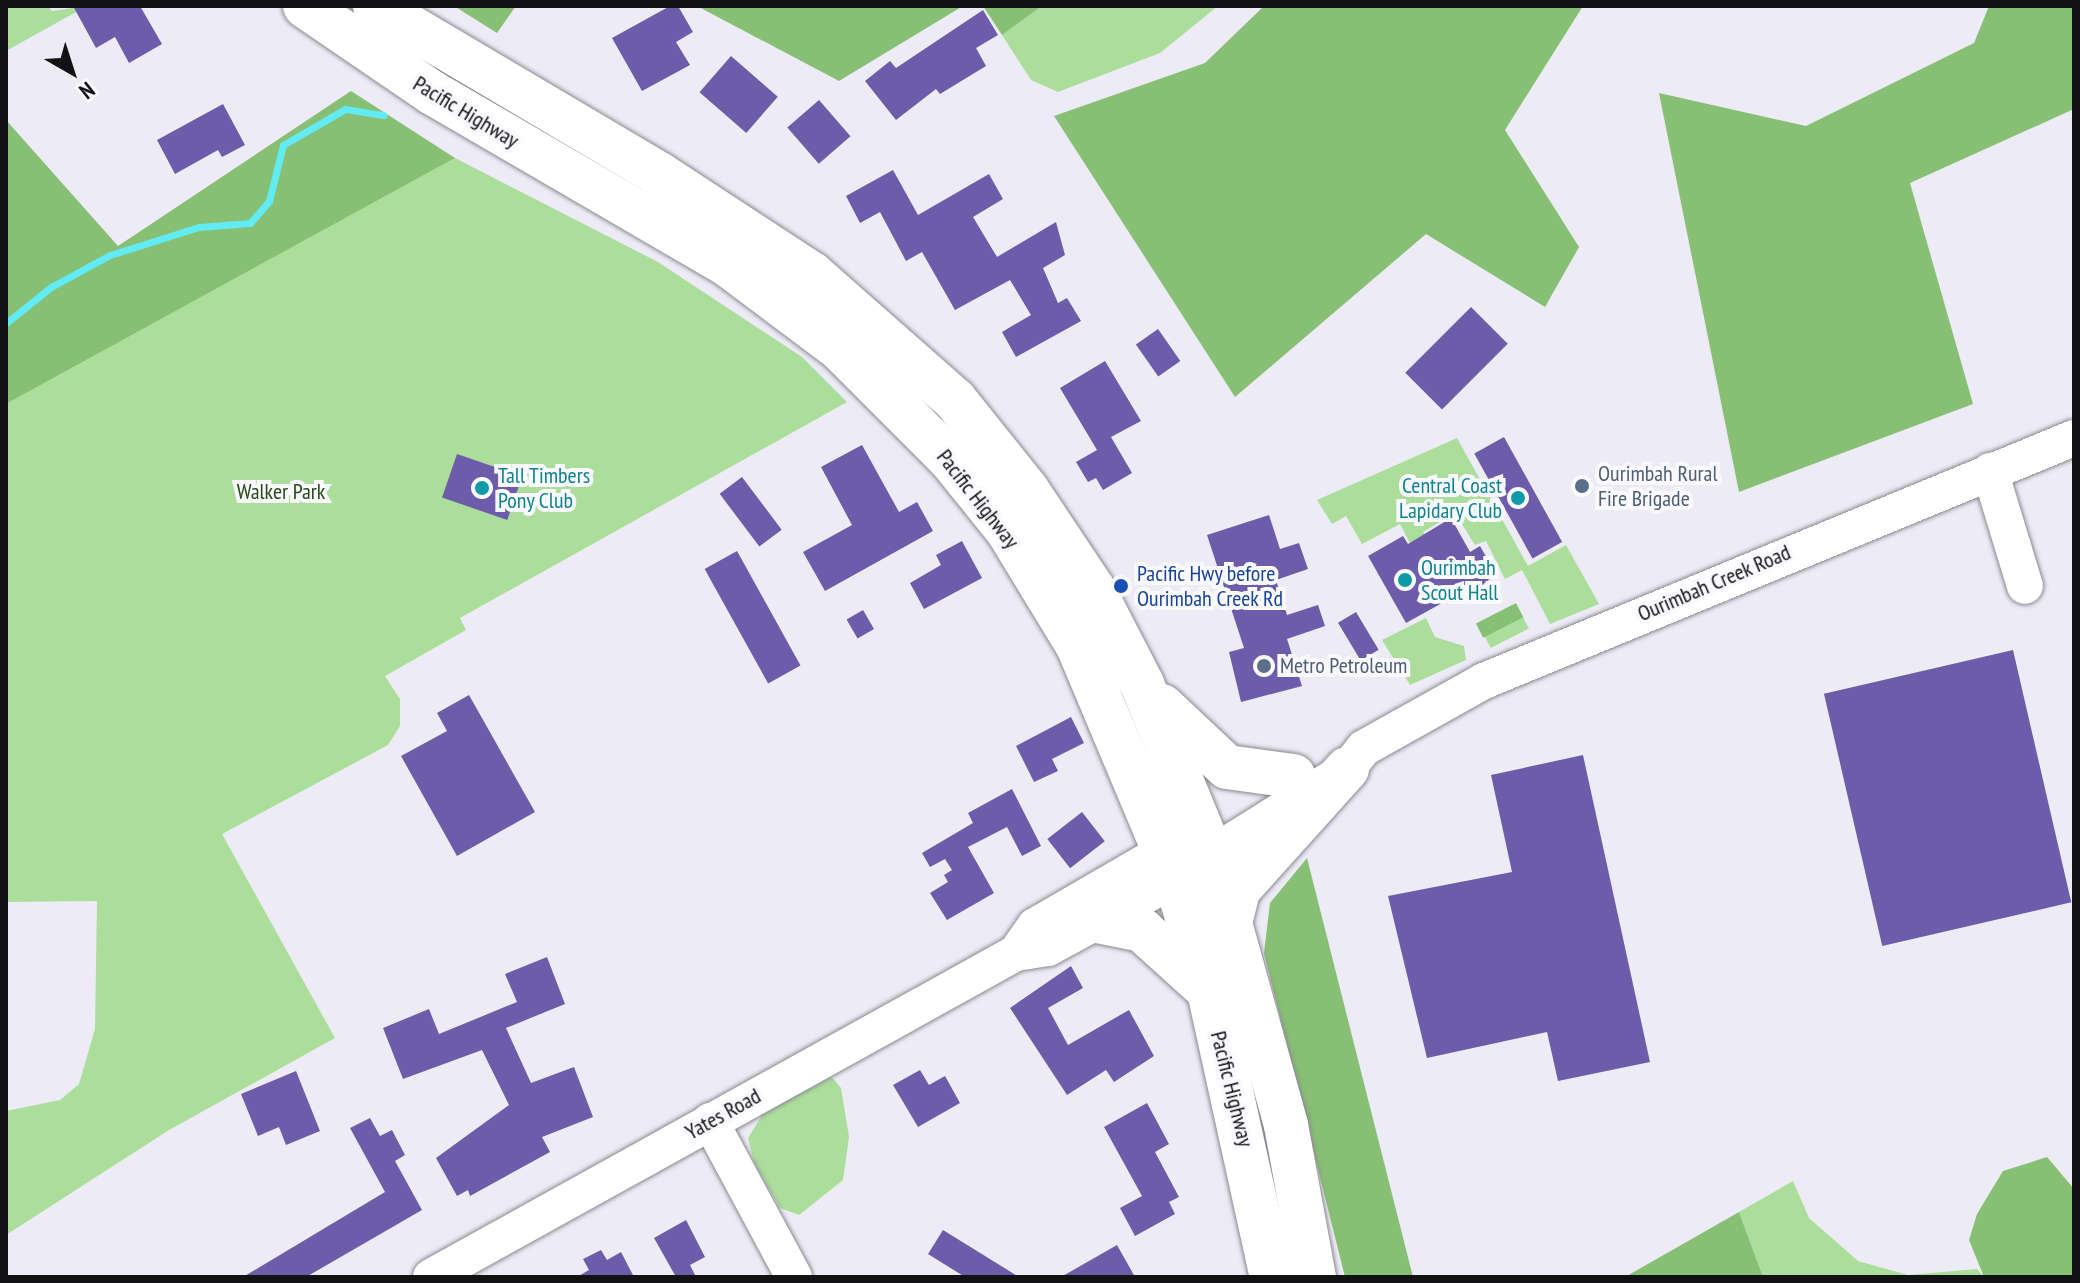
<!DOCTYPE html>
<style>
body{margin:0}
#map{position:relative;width:2080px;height:1283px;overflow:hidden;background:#edecf6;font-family:"PT Sans Narrow",sans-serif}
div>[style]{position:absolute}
.green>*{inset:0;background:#abde9b;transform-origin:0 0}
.forest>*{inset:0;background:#87bf74;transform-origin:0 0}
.stream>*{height:7px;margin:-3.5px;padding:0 3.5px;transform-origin:3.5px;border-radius:3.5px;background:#63ebf3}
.building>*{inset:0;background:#6d5ca9;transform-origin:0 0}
.roads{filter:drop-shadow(0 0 2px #8a8992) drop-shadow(0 0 2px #8a8992)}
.minor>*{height:36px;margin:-18px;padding:0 18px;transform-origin:18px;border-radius:18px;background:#fff}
.major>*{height:44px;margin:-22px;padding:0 22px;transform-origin:22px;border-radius:22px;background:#fff}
.dots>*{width:22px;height:22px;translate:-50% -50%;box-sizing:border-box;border:4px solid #fafafe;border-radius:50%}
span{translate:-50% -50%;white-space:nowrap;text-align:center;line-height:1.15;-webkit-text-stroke:8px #fafafe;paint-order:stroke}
.street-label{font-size:22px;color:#121215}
.service-label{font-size:22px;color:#4e5e75}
.left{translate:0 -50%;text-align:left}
.culture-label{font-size:22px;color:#0d838f}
.right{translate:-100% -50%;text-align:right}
.park-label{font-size:22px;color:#264a18}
.transit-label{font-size:22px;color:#164399}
.frame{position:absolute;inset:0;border:8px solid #121215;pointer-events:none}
.north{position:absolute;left:32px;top:32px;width:80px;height:80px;-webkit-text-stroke:6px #fafafe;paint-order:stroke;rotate:141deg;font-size:22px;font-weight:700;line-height:32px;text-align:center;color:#121215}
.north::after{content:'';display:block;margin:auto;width:28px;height:36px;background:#121215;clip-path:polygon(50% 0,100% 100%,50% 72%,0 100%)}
</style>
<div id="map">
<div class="green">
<div style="clip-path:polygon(6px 6px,48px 6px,52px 11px,87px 6px,6px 51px)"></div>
<div style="clip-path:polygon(1042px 6px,1218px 6px,1160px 53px,1058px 92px,1031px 80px,1002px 35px)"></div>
<div style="clip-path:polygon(455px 158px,658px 262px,802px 357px,847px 402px,460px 618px,466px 630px,385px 676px,400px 699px,400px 726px,388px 745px,222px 834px,335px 1038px,169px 1130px,6px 1235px,6px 1111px,60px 1100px,79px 1084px,95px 1029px,97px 901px,6px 902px,6px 404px)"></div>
<div style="clip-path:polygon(1457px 438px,1528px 566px,1566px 545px,1599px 604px,1550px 624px,1522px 570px,1505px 579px,1486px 541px,1475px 545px,1455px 513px,1423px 532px,1450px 575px,1431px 584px,1400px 524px,1362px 544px,1346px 516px,1332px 524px,1317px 500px)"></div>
<div style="left:1523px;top:617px;width:13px;height:43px;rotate:63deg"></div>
<div style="clip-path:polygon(1426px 618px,1435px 637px,1464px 646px,1466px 660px,1410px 685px,1382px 640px)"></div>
<div style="clip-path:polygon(832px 1077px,841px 1088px,849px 1137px,843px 1180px,799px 1215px,780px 1208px,754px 1162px,748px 1138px,764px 1112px)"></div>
<div style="clip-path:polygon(1793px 1181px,1809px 1218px,1858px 1261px,1908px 1275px,1977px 1269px,1984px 1277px,1763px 1277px,1739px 1212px)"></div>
</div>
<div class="forest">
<div style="clip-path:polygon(454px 6px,516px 6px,497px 33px)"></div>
<div style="clip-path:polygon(697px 6px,963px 6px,839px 81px)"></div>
<div style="clip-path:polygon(983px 6px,1042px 6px,1002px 35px)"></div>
<div style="clip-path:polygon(1264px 6px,1583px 6px,1505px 130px,1579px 247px,1545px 307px,1426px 234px,1235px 397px,1054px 116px,1205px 63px)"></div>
<div style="clip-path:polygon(1989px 6px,2074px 6px,2074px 109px,1910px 183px,1973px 404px,1739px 492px,1659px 93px,1806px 126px,1974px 43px)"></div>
<div style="clip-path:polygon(351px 91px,455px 158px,6px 404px,6px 120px,118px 246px)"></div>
<div style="left:1516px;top:603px;width:16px;height:45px;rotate:63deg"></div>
<div style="clip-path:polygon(1307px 858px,1413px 1277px,1345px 1277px,1264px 953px,1270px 903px)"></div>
<div style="clip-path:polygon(2047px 1157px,2074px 1189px,2074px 1277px,1984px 1277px,1969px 1240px,1977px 1214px,2003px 1171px)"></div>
<div style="clip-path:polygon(1739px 1212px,1763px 1277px,1625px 1277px)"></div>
</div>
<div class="stream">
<div style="left:6px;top:323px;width:58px;rotate:-38.7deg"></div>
<div style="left:51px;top:287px;width:67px;rotate:-28.5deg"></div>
<div style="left:110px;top:255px;width:93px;rotate:-17.5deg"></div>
<div style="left:199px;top:227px;width:51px;rotate:-4.5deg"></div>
<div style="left:250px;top:223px;width:29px;rotate:-49deg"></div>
<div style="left:269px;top:201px;width:58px;rotate:-76deg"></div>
<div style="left:283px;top:145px;width:72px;rotate:-30.1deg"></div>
<div style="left:345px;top:109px;width:39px;rotate:9deg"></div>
</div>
<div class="building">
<div style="clip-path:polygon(73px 6px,140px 6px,162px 44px,129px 63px,115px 37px,96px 48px)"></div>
<div style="clip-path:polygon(670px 6px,678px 6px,693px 32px,676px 42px,690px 65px,642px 91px,612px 38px)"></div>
<div style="clip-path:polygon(983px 10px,998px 35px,976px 48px,986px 66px,940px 94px,936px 89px,896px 120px,865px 81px,890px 61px,896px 68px)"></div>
<div style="left:731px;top:56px;width:62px;height:48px;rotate:41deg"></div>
<div style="left:819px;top:100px;width:48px;height:42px;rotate:49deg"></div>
<div style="clip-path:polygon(223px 104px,245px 145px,222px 157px,218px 150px,175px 174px,157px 140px)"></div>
<div style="clip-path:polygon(893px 170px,918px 215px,989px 174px,1003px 199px,973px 217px,997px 257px,1056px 222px,1065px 255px,1043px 268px,1058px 303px,1067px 298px,1081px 321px,1016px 357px,1002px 332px,1031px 315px,1010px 280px,955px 310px,922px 252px,906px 261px,880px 212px,860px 223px,846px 196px)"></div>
<div style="left:1471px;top:307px;width:52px;height:93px;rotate:45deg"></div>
<div style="left:1158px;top:329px;width:39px;height:27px;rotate:55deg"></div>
<div style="clip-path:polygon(1105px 361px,1141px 421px,1111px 437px,1132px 473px,1103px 490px,1096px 478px,1088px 482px,1076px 462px,1097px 450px,1060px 388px)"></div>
<div style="left:1504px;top:437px;width:120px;height:34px;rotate:61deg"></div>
<div style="clip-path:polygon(862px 445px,899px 512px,917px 502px,933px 531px,825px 591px,803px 552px,852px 525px,821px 467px)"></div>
<div style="left:457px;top:454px;width:69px;height:46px;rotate:19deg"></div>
<div style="left:742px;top:477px;width:66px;height:28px;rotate:53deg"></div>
<div style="clip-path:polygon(1269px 515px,1280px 549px,1299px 543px,1308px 569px,1276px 580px,1287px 615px,1318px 605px,1325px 626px,1287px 639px,1302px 686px,1241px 702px,1229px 652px,1244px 648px,1207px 535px)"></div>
<div style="clip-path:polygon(1451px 518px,1470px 552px,1480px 546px,1496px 574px,1466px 598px,1462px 592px,1406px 623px,1368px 556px,1403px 536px,1408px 544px)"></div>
<div style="clip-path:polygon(962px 541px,982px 578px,924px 609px,910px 583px,941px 565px,936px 555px)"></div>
<div style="left:737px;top:551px;width:131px;height:37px;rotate:61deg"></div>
<div style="left:863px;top:610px;width:22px;height:19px;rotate:60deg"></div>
<div style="left:1356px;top:612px;width:44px;height:21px;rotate:59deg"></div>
<div style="left:2013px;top:650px;width:259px;height:194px;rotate:77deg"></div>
<div style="clip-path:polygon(469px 695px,535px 812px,457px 856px,401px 756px,447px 731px,437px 713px)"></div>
<div style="clip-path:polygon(1071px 717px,1084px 743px,1052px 759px,1058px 771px,1034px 782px,1016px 746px)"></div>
<div style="clip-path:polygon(1583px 755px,1650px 1062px,1558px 1081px,1547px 1032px,1427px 1058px,1388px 896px,1512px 872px,1491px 775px)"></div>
<div style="clip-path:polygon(1012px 789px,1041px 846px,1022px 856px,1007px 827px,968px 847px,994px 893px,947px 920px,930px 893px,948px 882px,944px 875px,952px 870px,945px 859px,930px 867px,922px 853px,973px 823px,968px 813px)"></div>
<div style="left:1082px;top:812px;width:37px;height:44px;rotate:52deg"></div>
<div style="clip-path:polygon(547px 957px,565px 1004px,506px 1028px,531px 1083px,574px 1067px,593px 1117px,542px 1137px,550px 1152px,470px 1196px,468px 1190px,457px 1196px,436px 1158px,509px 1105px,482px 1050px,403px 1079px,383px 1028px,429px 1009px,439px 1034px,517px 1002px,505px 974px)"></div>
<div style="clip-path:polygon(1071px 966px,1083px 988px,1048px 1008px,1068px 1045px,1129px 1010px,1154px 1056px,1114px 1082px,1106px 1070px,1067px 1095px,1010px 1008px)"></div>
<div style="clip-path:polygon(920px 1070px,929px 1085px,945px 1076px,960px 1103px,918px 1127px,893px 1085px)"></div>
<div style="clip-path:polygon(296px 1071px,320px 1131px,286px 1145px,279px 1127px,258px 1136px,241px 1094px)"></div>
<div style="clip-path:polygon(1147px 1103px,1169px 1144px,1155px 1152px,1179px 1197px,1169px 1202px,1175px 1214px,1135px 1236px,1120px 1208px,1142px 1196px,1104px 1127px)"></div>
<div style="clip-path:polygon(370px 1118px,380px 1136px,392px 1130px,405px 1155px,395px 1161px,422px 1210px,306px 1277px,243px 1277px,385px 1192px,350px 1128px)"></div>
<div style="clip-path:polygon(686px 1220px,705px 1257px,690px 1265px,696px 1277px,676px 1277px,654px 1238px)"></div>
<div style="clip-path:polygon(943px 1230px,1019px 1277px,965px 1277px,928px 1254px)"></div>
<div style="clip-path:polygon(1117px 1245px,1135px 1277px,1061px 1277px)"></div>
<div style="clip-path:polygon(601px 1250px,607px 1260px,621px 1252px,634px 1277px,577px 1277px,589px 1270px,583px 1259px)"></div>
</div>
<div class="roads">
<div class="minor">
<div style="left:1990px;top:471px;width:120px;rotate:73.1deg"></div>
<div style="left:1016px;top:953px;width:33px;rotate:-55deg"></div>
<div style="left:1035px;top:926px;width:173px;rotate:-30.1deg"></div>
<div style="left:710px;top:1121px;width:177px;rotate:61.7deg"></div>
<div style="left:431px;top:1277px;width:669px;rotate:-28.98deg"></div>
<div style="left:1016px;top:953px;width:32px;rotate:-9deg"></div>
<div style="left:1048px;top:948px;width:114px;rotate:-28.4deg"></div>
<div style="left:1148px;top:894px;width:235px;rotate:-32.1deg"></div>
<div style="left:1347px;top:769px;width:27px;rotate:-51deg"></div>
<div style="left:1364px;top:748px;width:137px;rotate:-29.2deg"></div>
<div style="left:1484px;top:681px;width:638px;rotate:-22.39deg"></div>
</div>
<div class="major">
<div style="left:305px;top:6px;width:153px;rotate:34.3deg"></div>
<div style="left:431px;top:92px;width:344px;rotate:30.2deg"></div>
<div style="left:728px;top:265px;width:139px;rotate:36.8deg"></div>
<div style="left:839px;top:348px;width:157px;rotate:45deg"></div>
<div style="left:950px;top:459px;width:92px;rotate:51.1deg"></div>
<div style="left:1008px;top:531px;width:135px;rotate:58.7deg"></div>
<div style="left:1078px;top:646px;width:247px;rotate:67.2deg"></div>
<div style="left:1174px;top:874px;width:122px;rotate:73.3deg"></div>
<div style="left:1209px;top:991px;width:293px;rotate:77.6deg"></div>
<div style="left:375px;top:6px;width:330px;rotate:30.6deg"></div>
<div style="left:659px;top:174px;width:183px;rotate:33.2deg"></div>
<div style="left:812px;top:274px;width:191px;rotate:41.4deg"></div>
<div style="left:955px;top:400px;width:115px;rotate:51.3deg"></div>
<div style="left:1027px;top:490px;width:119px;rotate:56.3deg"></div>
<div style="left:1093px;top:589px;width:107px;rotate:62.7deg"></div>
<div style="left:1142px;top:684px;width:180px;rotate:67.8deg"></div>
<div style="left:1210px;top:851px;width:284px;rotate:74.5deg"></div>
<div style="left:1286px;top:1125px;width:155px;rotate:79.6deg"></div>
<div style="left:1162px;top:706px;width:89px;rotate:43.2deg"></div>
<div style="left:1227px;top:767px;width:67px;rotate:7.8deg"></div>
<div style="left:1231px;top:919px;width:30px;rotate:-76deg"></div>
<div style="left:1238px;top:890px;width:163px;rotate:-48deg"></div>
<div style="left:1097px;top:921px;width:46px;rotate:11.3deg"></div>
<div style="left:1142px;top:930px;width:84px;rotate:42.1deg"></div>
</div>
</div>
<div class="dots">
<div style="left:1582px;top:486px;background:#5c6f8a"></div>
<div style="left:482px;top:488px;background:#0f9aa8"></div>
<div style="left:1518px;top:498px;background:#0f9aa8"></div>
<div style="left:1405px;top:580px;background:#0f9aa8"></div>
<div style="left:1121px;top:586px;background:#1a4fb4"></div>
<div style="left:1264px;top:666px;background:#5c6f8a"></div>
</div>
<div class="street-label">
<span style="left:466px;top:112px;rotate:31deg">Pacific Highway</span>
<span style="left:978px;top:499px;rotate:52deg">Pacific Highway</span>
<span style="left:1714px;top:583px;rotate:-23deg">Ourimbah Creek Road</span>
<span style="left:1232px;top:1089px;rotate:76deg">Pacific Highway</span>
<span style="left:723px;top:1114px;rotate:-29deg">Yates Road</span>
</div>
<div class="service-label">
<span class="left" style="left:1598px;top:486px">Ourimbah Rural<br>Fire Brigade</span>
<span class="left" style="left:1280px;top:666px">Metro Petroleum</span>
</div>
<div class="culture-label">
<span class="left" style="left:498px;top:488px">Tall Timbers<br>Pony Club</span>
<span class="right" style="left:1502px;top:498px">Central Coast<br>Lapidary Club</span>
<span class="left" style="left:1421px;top:580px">Ourimbah<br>Scout Hall</span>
</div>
<div class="park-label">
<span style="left:281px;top:492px">Walker Park</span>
</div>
<div class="transit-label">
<span class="left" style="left:1137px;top:586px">Pacific Hwy before<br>Ourimbah Creek Rd</span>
</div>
<div class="frame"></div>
<div class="north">N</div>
</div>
